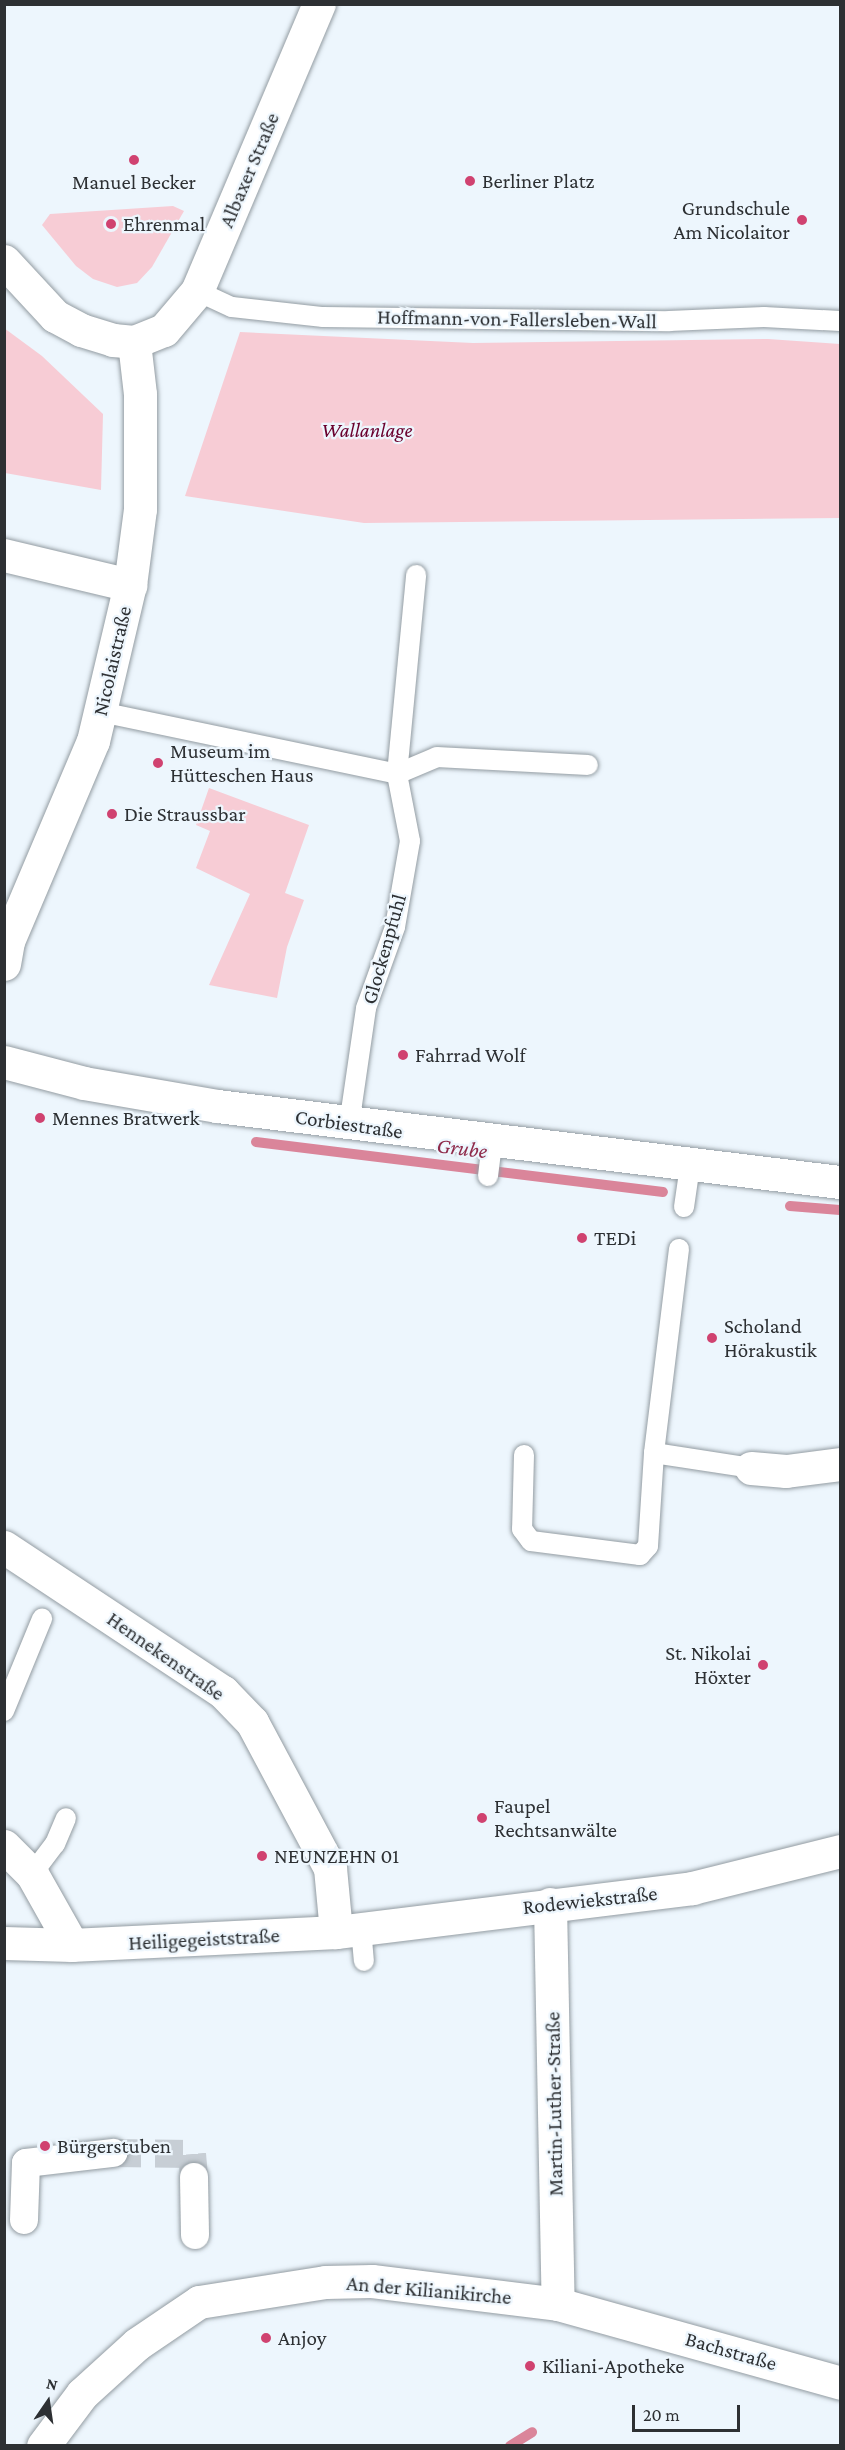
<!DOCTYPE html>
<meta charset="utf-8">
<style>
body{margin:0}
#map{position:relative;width:845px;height:2450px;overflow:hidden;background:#edf6fd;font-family:"Crimson Pro",serif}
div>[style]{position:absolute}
.green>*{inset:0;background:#f7ccd5}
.stream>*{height:10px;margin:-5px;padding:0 5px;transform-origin:5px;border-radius:5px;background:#da859a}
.pedestrian-tunnel>*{height:28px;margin-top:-14px;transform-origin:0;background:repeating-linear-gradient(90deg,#c7ced5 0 28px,transparent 0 42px)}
.roads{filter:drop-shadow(0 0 2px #939ca2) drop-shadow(0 0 2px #939ca2)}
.service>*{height:20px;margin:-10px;padding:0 10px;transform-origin:10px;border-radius:10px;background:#fff}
.pedestrian>*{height:28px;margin:-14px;padding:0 14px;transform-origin:14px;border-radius:14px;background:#fff}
.minor>*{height:33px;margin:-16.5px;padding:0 16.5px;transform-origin:16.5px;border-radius:16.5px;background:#fff}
.tertiary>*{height:33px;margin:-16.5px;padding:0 16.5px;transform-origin:16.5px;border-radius:16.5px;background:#fff}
.dots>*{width:16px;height:16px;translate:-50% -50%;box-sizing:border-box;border:3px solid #edf6fd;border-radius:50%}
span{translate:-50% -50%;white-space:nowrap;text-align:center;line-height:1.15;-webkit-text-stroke:4.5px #edf6fd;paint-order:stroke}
.street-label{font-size:21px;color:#2d3033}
.poi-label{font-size:21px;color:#2d3033}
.left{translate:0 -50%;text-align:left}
.right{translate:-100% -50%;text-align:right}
.park-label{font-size:21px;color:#69002d;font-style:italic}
.water-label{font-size:22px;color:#8f2b4b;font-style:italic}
.frame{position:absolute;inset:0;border:6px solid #2d3033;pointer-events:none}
.north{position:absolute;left:18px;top:2372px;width:60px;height:60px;-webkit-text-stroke:4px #edf6fd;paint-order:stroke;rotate:13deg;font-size:16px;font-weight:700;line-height:24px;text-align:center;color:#2d3033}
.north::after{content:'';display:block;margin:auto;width:21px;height:27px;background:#2d3033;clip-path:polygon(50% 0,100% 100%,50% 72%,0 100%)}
.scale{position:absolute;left:632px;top:2405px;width:108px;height:27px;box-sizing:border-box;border:3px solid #2d3033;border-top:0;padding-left:8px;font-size:18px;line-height:21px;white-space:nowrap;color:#2d3033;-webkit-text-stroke:4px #edf6fd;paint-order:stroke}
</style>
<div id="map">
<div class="green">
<div style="clip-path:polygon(173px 206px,184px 211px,152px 267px,137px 283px,117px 287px,93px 279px,76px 266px,42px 225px,50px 214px)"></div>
<div style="clip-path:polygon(4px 328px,42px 356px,103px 414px,101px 490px,5px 473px)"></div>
<div style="clip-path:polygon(240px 332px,473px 343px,768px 339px,840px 344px,840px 518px,364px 523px,185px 496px)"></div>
<div style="clip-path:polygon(209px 788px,309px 825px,285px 893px,304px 900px,287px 947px,277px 998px,209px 985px,250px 894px,196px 868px,210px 831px,196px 825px)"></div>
</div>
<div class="stream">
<div style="left:256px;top:1142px;width:410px;rotate:7deg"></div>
<div style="left:790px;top:1206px;width:50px;rotate:4.6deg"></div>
<div style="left:510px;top:2446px;width:26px;rotate:-32deg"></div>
</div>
<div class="pedestrian-tunnel">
<div style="left:113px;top:2153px;width:79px;rotate:0.7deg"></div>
<div style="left:192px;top:2154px;width:23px;rotate:85deg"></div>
</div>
<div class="roads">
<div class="service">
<div style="left:197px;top:291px;width:38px;rotate:25deg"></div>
<div style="left:232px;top:307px;width:92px;rotate:6.3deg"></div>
<div style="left:323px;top:317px;width:346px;rotate:0.7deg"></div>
<div style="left:669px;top:321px;width:95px;rotate:-2.4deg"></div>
<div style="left:764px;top:317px;width:76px;rotate:3deg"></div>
<div style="left:101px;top:712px;width:302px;rotate:11.8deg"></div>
<div style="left:397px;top:774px;width:200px;rotate:-84.5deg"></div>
<div style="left:349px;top:1125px;width:118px;rotate:-81.7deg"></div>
<div style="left:366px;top:1008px;width:86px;rotate:-70.3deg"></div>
<div style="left:395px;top:927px;width:87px;rotate:-80.1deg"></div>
<div style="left:410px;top:841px;width:68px;rotate:-101deg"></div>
<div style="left:397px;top:774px;width:43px;rotate:-23deg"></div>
<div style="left:437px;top:757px;width:151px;rotate:3deg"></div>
<div style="left:488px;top:1176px;width:34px;rotate:-83deg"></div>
<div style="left:684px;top:1207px;width:41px;rotate:-81.7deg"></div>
<div style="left:679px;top:1249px;width:206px;rotate:97deg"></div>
<div style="left:654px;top:1453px;width:98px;rotate:8.8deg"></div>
<div style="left:524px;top:1455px;width:74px;rotate:91.5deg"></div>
<div style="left:522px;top:1529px;width:15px;rotate:53deg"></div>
<div style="left:531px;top:1541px;width:110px;rotate:7.3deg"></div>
<div style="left:640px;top:1555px;width:12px;rotate:-48deg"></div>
<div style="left:648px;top:1546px;width:93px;rotate:-86.3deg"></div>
<div style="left:4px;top:1711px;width:100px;rotate:-67.6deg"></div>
<div style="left:32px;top:1874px;width:38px;rotate:-53deg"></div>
<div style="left:55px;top:1844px;width:28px;rotate:-67deg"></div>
<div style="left:361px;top:1928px;width:33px;rotate:85deg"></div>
</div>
<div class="pedestrian">
<div style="left:194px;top:2177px;width:58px;rotate:89deg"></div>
<div style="left:24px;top:2220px;width:57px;rotate:-88deg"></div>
<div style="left:26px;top:2163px;width:88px;rotate:-6.6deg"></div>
</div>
<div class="minor">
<div style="left:4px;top:555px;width:130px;rotate:13.4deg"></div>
<div style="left:4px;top:964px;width:23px;rotate:-80deg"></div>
<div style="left:8px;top:941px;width:217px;rotate:-67deg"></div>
<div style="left:93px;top:741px;width:160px;rotate:-76.7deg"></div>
<div style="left:130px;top:585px;width:77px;rotate:-82.5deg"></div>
<div style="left:140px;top:509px;width:115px;rotate:-90deg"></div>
<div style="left:140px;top:394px;width:52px;rotate:-96.6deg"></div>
<div style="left:4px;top:1062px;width:83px;rotate:14.7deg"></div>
<div style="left:84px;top:1083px;width:135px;rotate:9.8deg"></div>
<div style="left:217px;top:1106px;width:628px;rotate:6.96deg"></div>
<div style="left:751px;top:1468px;width:35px;rotate:5deg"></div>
<div style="left:786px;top:1471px;width:54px;rotate:-7.4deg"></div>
<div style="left:4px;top:1547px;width:263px;rotate:33.5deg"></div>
<div style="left:223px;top:1692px;width:42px;rotate:46deg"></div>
<div style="left:252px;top:1722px;width:166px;rotate:61.9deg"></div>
<div style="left:330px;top:1868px;width:64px;rotate:84.6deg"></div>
<div style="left:4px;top:1846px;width:40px;rotate:45deg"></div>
<div style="left:32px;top:1874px;width:81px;rotate:60.6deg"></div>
<div style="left:550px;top:1904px;width:400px;rotate:88.9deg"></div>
<div style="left:4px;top:1943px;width:68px;rotate:1.7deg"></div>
<div style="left:72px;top:1945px;width:264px;rotate:-2.8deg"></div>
<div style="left:336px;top:1932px;width:359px;rotate:-7deg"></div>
<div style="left:692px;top:1888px;width:153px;rotate:-14deg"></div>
<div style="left:43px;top:2446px;width:65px;rotate:-53.1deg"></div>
<div style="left:82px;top:2394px;width:74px;rotate:-42.3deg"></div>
<div style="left:137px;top:2344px;width:75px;rotate:-34.1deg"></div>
<div style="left:199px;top:2302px;width:128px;rotate:-9deg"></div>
<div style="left:325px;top:2282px;width:47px;rotate:-1.2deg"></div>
<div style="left:372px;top:2281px;width:187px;rotate:7deg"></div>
<div style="left:558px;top:2304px;width:293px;rotate:15.6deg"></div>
</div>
<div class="tertiary">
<div style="left:4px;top:261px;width:75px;rotate:47.2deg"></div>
<div style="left:55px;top:316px;width:30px;rotate:28deg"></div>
<div style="left:81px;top:330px;width:34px;rotate:17deg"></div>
<div style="left:113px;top:340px;width:21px;rotate:5deg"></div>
<div style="left:134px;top:342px;width:32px;rotate:-22deg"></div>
<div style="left:164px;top:330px;width:51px;rotate:-49.8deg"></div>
<div style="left:197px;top:291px;width:312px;rotate:-67deg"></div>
</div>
</div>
<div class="dots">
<div style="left:134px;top:160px;background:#d04270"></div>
<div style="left:470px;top:181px;background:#d04270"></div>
<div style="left:802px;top:220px;background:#d04270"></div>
<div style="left:111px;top:224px;background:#d04270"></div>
<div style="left:158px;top:763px;background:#d04270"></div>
<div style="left:112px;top:814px;background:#d04270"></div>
<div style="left:403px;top:1055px;background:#d04270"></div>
<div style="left:40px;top:1118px;background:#d04270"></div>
<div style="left:582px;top:1238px;background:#d04270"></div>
<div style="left:712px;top:1338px;background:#d04270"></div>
<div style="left:763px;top:1665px;background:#d04270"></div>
<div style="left:482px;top:1818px;background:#d04270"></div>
<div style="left:262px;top:1856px;background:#d04270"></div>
<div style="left:45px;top:2146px;background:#d04270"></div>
<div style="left:266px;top:2338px;background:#d04270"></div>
<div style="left:530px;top:2366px;background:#d04270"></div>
</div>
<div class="street-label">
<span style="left:249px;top:170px;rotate:-67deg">Albaxer Straße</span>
<span style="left:517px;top:319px;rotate:1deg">Hoffmann-von-Fallersleben-Wall</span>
<span style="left:112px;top:661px;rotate:-77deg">Nicolaistraße</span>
<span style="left:384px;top:949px;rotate:-74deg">Glockenpfuhl</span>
<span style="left:349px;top:1124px;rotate:8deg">Corbiestraße</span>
<span style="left:166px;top:1656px;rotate:35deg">Hennekenstraße</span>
<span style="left:590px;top:1900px;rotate:-6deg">Rodewiekstraße</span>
<span style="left:204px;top:1939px;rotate:-3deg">Heiligegeiststraße</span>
<span style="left:554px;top:2104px;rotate:-91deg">Martin-Luther-Straße</span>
<span style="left:429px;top:2290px;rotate:5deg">An der Kilianikirche</span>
<span style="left:731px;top:2351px;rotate:16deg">Bachstraße</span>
</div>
<div class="poi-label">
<span class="left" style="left:482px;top:181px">Berliner Platz</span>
<span style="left:134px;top:182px">Manuel Becker</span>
<span class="right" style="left:790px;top:220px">Grundschule<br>Am Nicolaitor</span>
<span class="left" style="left:123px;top:224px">Ehrenmal</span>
<span class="left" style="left:170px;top:763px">Museum im<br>Hütteschen Haus</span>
<span class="left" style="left:124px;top:814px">Die Straussbar</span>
<span class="left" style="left:415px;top:1055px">Fahrrad Wolf</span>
<span class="left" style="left:52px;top:1118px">Mennes Bratwerk</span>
<span class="left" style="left:594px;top:1238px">TEDi</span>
<span class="left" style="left:724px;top:1338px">Scholand<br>Hörakustik</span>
<span class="right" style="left:751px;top:1665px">St. Nikolai<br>Höxter</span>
<span class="left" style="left:494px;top:1818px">Faupel<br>Rechtsanwälte</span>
<span class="left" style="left:274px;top:1856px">NEUNZEHN 01</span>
<span class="left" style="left:57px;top:2146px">Bürgerstuben</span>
<span class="left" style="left:278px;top:2338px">Anjoy</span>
<span class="left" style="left:542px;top:2366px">Kiliani-Apotheke</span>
</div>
<div class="park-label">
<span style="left:367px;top:430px">Wallanlage</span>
</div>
<div class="water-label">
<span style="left:462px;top:1148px;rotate:7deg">Grube</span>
</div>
<div class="frame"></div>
<div class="north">N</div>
<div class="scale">20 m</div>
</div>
